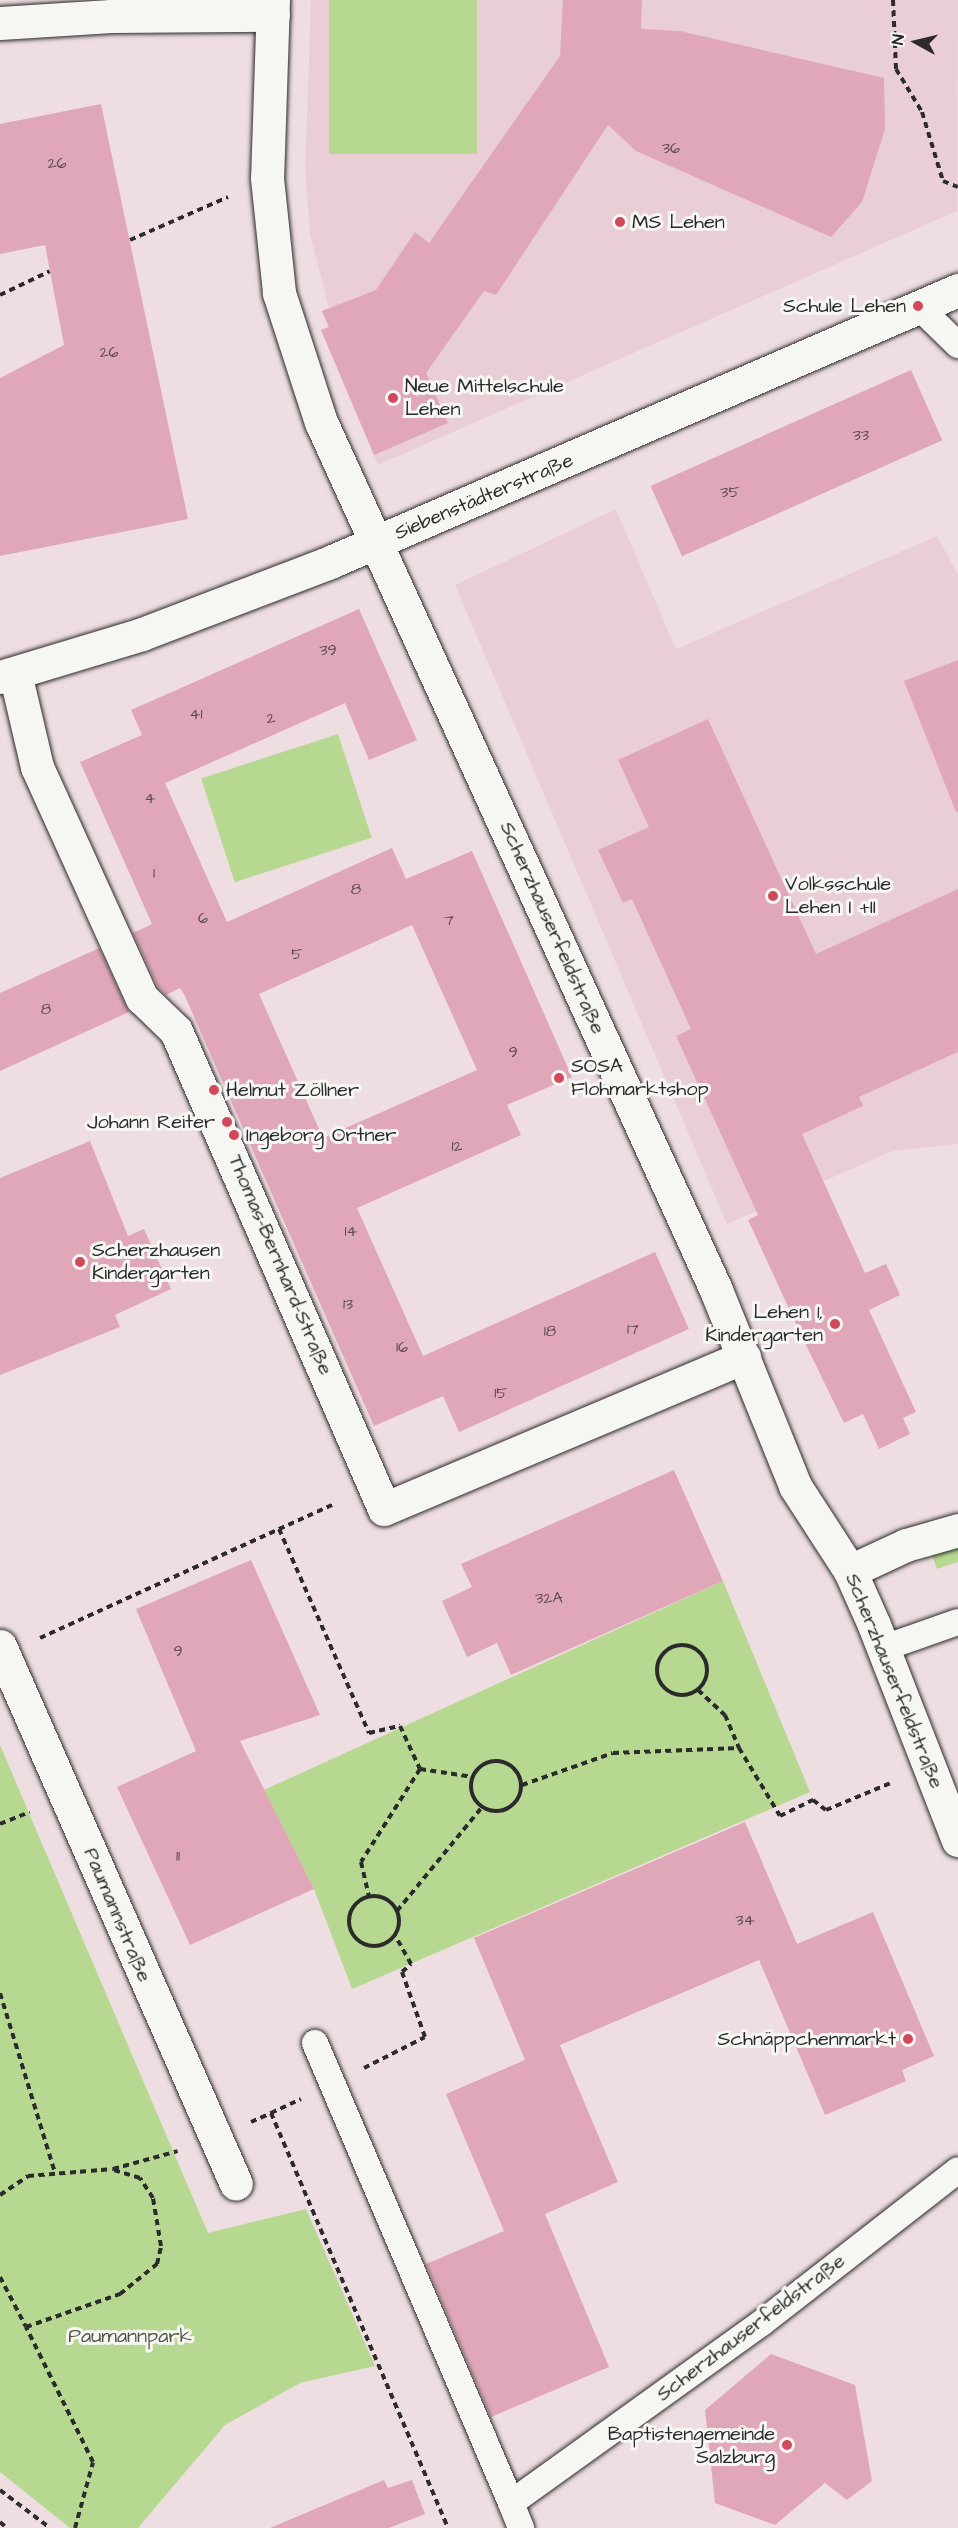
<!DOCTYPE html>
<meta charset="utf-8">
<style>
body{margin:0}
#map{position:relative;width:958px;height:2528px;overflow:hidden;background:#efdee1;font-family:"Architects Daughter",sans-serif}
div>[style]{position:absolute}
.built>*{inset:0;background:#eaced5}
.green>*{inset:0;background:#b7d891;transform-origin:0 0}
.building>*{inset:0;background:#e0a7b8;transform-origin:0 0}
.path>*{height:4px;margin-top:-2px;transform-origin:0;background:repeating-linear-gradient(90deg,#2b2b2b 0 6px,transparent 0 10.5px)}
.path>.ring{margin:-2px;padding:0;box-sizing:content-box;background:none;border:4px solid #2b2b2b;border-radius:50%}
.roads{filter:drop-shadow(0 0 2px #2b2b2b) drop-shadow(0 0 2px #2b2b2b)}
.lane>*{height:26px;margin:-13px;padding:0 13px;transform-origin:13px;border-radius:13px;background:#f6f6f2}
.street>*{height:33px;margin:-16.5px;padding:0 16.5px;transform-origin:16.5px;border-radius:16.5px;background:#f6f6f2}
.secondary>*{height:33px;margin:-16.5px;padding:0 16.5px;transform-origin:16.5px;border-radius:16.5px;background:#f6f6f2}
.dots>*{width:16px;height:16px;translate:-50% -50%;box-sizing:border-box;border:3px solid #f6f6f2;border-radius:50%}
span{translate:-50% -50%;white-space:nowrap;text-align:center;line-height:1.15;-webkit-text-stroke:6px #f6f6f2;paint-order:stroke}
.number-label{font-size:16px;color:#584a4e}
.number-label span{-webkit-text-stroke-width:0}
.poi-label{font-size:20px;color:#2b2b2b}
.left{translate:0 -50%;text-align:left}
.right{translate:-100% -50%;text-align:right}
.street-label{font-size:20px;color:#2b2b2b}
.park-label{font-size:20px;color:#4e5644}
.north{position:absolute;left:886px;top:12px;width:60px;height:60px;-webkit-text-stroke:4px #f6f6f2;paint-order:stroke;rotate:278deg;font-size:16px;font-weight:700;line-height:24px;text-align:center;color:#2b2b2b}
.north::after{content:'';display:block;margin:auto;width:21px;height:27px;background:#2b2b2b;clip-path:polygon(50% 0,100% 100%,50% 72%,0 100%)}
</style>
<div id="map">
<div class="built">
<div style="clip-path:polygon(311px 0,958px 0,957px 211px,378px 465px,321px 330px,328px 327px,322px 311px,329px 308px,310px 234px,305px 169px)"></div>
<div style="clip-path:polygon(616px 509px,676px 649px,937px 536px,958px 575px,958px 1144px,892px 1151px,727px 1224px,455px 585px)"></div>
</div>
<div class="green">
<div style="left:329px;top:0;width:148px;height:154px"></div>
<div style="left:338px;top:734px;width:109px;height:144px;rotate:72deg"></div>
<div style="clip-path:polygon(958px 1546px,958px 1562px,937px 1569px,932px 1555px)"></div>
<div style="clip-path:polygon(723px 1581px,810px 1792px,352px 1989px,314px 1889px,264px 1790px)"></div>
<div style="clip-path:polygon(0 1745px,208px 2233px,306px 2209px,375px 2366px,300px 2383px,225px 2425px,138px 2528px,70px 2528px,0 2472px)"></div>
</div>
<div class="building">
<div style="clip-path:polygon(563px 0,642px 0,641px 29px,680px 31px,884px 78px,885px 129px,862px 202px,831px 237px,636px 151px,608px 125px,496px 295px,484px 291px,426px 373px,448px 423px,374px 455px,321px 330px,329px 327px,322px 311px,376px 290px,415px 232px,429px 243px,560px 56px)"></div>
<div style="clip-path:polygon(101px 104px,188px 519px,0 556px,0 378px,64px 345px,45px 245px,0 254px,0 124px)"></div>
<div style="left:911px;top:370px;width:77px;height:285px;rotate:66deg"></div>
<div style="clip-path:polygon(evenodd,359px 609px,417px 740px,369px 760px,345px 703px,165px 783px,227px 922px,392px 848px,406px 879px,472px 851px,572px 1077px,507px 1105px,521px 1135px,357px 1208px,423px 1356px,655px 1252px,689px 1329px,459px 1432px,443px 1396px,374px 1426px,184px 994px,180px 988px,166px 995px,158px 987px,133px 933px,152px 924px,80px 762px,142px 735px,131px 710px,359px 609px,412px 925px,477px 1070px,323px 1138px,259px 994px,412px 925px)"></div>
<div style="clip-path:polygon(958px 660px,958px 812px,956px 812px,904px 681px)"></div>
<div style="clip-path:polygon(708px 719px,816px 954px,958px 889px,958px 1052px,859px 1097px,863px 1106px,802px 1134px,865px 1273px,886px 1264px,900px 1295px,869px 1310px,916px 1412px,903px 1418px,910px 1434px,879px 1449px,863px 1414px,844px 1423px,803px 1339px,748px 1220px,758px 1215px,676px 1036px,691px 1029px,632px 899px,623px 903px,598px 850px,649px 827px,618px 760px)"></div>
<div style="clip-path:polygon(99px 948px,129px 1012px,0 1071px,0 993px)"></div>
<div style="clip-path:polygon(90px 1141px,128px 1236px,144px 1229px,171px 1289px,115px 1315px,120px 1327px,0 1375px,0 1178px)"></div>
<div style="clip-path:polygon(674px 1470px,723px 1581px,511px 1675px,497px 1643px,467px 1657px,442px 1601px,472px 1587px,461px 1564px)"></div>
<div style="clip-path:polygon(251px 1560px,320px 1715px,240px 1741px,314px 1889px,190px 1945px,117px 1787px,196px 1751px,136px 1609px)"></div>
<div style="clip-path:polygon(745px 1822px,797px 1944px,873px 1912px,934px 2056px,902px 2070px,906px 2081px,825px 2115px,759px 1960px,560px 2045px,618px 2182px,545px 2214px,609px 2367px,491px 2417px,426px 2264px,504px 2231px,446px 2094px,525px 2060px,474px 1938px)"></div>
<div style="clip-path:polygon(771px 2354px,855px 2385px,872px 2481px,847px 2500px,825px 2483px,775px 2525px,715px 2503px,705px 2410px)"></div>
<div style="clip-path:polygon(384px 2480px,388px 2488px,412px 2480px,425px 2514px,389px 2528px,270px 2528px)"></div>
</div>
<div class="path">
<div style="left:893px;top:0;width:69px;rotate:87.5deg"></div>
<div style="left:896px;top:69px;width:50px;rotate:58.8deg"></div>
<div style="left:922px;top:112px;width:72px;rotate:73.1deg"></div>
<div style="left:943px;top:181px;width:16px;rotate:22deg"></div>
<div style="left:130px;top:240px;width:107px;rotate:-23.7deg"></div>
<div style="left:0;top:295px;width:55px;rotate:-25.6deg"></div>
<div style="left:279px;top:1529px;width:223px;rotate:66.2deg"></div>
<div style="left:369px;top:1733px;width:32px;rotate:-13deg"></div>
<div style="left:400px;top:1726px;width:47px;rotate:65.1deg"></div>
<div style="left:420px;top:1769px;width:110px;rotate:122.4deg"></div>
<div style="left:361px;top:1862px;width:35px;rotate:77deg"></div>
<div style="left:40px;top:1638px;width:325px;rotate:-24.5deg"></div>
<div class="ring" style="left:657px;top:1645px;width:46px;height:46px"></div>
<div style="left:698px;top:1690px;width:37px;rotate:43deg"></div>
<div style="left:725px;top:1715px;width:36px;rotate:67deg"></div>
<div class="ring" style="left:471px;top:1761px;width:46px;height:46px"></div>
<div style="left:420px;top:1769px;width:54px;rotate:8.6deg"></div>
<div style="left:522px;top:1785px;width:96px;rotate:-19.4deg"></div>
<div style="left:613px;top:1753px;width:126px;rotate:-2.3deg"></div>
<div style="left:739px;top:1748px;width:79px;rotate:58.9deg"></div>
<div style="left:780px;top:1816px;width:37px;rotate:-26deg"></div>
<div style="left:813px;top:1800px;width:16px;rotate:38deg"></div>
<div style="left:826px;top:1810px;width:73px;rotate:-22.7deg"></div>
<div style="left:0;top:1824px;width:32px;rotate:-22deg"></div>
<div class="ring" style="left:349px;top:1896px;width:46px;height:46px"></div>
<div style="left:397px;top:1911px;width:134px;rotate:-50.7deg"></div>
<div style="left:0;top:1993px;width:185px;rotate:73deg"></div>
<div style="left:364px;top:2068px;width:68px;rotate:-26.9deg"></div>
<div style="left:425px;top:2037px;width:69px;rotate:-109.5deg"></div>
<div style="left:402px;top:1972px;width:12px;rotate:-42deg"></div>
<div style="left:411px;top:1964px;width:33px;rotate:-119deg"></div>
<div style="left:271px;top:2113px;width:33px;rotate:-25deg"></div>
<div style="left:251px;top:2122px;width:22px;rotate:-24deg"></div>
<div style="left:271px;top:2113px;width:451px;rotate:66.9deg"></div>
<div style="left:0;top:2195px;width:34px;rotate:-34deg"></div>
<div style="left:28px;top:2176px;width:85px;rotate:-4.7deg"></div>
<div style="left:113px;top:2169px;width:67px;rotate:-15.5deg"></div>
<div style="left:0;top:2277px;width:56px;rotate:62.5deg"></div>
<div style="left:0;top:2490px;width:63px;rotate:37.2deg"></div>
<div style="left:0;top:2522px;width:9px;rotate:41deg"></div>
<div style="left:75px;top:2528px;width:68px;rotate:-74.7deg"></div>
<div style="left:93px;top:2462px;width:151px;rotate:-116.4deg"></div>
<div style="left:26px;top:2327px;width:100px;rotate:-19.3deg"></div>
<div style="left:120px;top:2294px;width:48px;rotate:-39deg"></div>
<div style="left:157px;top:2264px;width:18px;rotate:-77deg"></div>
<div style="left:161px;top:2246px;width:49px;rotate:-99.5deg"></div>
<div style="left:153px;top:2198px;width:24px;rotate:-123deg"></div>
<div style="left:140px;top:2178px;width:27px;rotate:-163deg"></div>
</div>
<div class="roads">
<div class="lane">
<div style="left:918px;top:306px;width:56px;rotate:44.3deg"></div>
<div style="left:884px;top:1648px;width:78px;rotate:-19.4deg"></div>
<div style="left:315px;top:2043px;width:500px;rotate:66.92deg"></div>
<div style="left:511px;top:2503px;width:310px;rotate:-35.7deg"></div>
<div style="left:763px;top:2322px;width:247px;rotate:-37.9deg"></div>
<div style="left:511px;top:2503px;width:27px;rotate:68deg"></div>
</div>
<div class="street">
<div style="left:273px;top:0;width:178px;rotate:91.9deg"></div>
<div style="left:267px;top:178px;width:116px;rotate:84deg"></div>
<div style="left:279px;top:293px;width:136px;rotate:72deg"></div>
<div style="left:321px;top:422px;width:954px;rotate:65.53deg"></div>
<div style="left:716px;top:1290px;width:211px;rotate:68deg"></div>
<div style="left:795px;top:1486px;width:101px;rotate:57.1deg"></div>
<div style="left:850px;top:1571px;width:59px;rotate:66deg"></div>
<div style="left:874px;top:1625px;width:231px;rotate:68.7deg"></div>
<div style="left:0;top:23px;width:111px;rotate:-3.6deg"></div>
<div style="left:111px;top:16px;width:162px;rotate:-0.4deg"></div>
<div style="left:15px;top:673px;width:97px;rotate:76.8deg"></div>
<div style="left:37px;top:767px;width:254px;rotate:65.6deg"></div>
<div style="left:142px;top:998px;width:47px;rotate:44.1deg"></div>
<div style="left:176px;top:1031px;width:521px;rotate:66.48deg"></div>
<div style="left:384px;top:1509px;width:391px;rotate:-22.9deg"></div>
<div style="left:850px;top:1571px;width:62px;rotate:-24.9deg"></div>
<div style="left:906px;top:1545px;width:54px;rotate:-16.1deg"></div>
<div style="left:0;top:1646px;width:587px;rotate:66.31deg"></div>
</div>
<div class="secondary">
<div style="left:0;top:677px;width:148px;rotate:-16.8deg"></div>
<div style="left:142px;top:634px;width:199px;rotate:-20.9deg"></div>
<div style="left:328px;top:563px;width:687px;rotate:-23.43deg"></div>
</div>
</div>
<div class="dots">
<div style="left:620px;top:222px;background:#d1495b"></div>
<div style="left:918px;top:306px;background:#d1495b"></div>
<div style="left:393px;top:398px;background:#d1495b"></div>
<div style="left:773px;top:896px;background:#d1495b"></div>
<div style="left:559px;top:1078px;background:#d1495b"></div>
<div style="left:214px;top:1090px;background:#d1495b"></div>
<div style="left:227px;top:1122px;background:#d1495b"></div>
<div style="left:234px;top:1135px;background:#d1495b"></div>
<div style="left:80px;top:1262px;background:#d1495b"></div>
<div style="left:835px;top:1324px;background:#d1495b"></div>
<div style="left:908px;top:2039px;background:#d1495b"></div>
<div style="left:787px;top:2445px;background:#d1495b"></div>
</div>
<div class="number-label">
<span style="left:671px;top:148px">36</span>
<span style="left:57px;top:163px">26</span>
<span style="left:109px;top:352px">26</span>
<span style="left:861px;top:435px">33</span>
<span style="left:730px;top:492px">35</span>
<span style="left:328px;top:650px">39</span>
<span style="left:196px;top:714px">41</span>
<span style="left:271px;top:718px">2</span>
<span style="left:150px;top:798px">4</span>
<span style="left:154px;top:873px">1</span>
<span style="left:356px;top:889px">8</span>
<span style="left:203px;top:918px">6</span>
<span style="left:449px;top:920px">7</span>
<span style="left:297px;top:954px">5</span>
<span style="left:46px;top:1009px">8</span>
<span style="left:513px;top:1052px">9</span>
<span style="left:457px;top:1146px">12</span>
<span style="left:351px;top:1231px">14</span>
<span style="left:348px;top:1304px">13</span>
<span style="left:633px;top:1329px">17</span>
<span style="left:550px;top:1331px">18</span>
<span style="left:402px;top:1347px">16</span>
<span style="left:501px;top:1393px">15</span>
<span style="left:549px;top:1598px">32A</span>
<span style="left:178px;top:1651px">9</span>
<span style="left:178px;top:1856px">11</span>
<span style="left:745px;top:1920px">34</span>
</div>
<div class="poi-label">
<span class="left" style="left:632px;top:222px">MS Lehen</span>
<span class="right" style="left:906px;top:306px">Schule Lehen</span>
<span class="left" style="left:405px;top:398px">Neue Mittelschule<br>Lehen</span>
<span class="left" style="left:785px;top:896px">Volksschule<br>Lehen I +II</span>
<span class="left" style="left:571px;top:1078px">SOSA<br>Flohmarktshop</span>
<span class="left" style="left:226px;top:1090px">Helmut Zöllner</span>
<span class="right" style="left:215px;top:1122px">Johann Reiter</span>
<span class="left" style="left:246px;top:1135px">Ingeborg Ortner</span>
<span class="left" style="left:92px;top:1262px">Scherzhausen<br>Kindergarten</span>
<span class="right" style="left:823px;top:1324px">Lehen 1,<br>Kindergarten</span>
<span class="right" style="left:896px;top:2039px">Schnäppchenmarkt</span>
<span class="right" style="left:775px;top:2446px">Baptistengemeinde<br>Salzburg</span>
</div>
<div class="street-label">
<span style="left:484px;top:497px;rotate:-23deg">Siebenstädterstraße</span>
<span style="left:552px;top:928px;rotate:66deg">Scherzhauserfeldstraße</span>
<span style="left:280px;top:1265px;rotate:67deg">Thomas-Bernhard-Straße</span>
<span style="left:894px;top:1681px;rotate:68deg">Scherzhauserfeldstraße</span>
<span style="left:117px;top:1915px;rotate:67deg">Paumannstraße</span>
<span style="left:751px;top:2328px;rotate:-37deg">Scherzhauserfeldstraße</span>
</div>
<div class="park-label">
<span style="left:130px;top:2336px">Paumannpark</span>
</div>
<div class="north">N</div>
</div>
